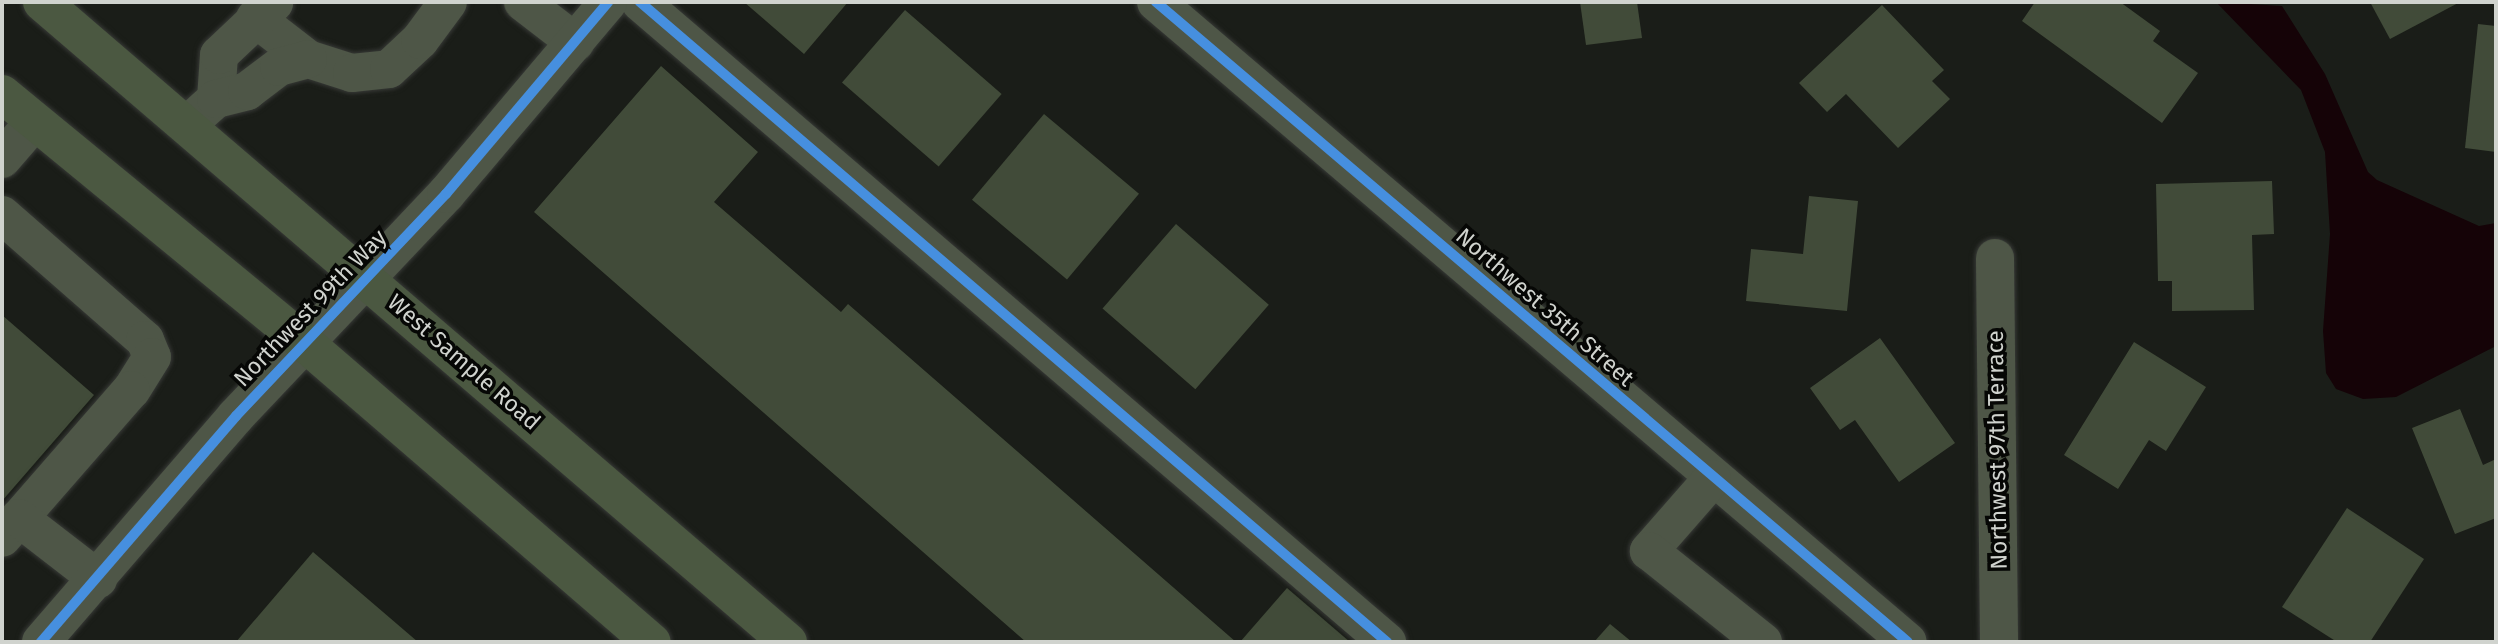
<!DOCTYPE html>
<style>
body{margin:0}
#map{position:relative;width:2498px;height:644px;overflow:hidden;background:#1a1d18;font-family:"Fira Sans",sans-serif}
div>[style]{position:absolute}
.water>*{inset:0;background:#150307}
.building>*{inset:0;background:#414b39;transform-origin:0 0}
.roads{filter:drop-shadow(0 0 2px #373936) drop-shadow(0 0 2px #373936)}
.minor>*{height:38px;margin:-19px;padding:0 19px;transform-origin:19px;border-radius:19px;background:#4e5647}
.major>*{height:38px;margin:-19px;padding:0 19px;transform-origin:19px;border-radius:19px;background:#4b5841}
.cycleway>*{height:10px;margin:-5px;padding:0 5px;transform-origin:5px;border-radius:5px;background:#468fdf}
span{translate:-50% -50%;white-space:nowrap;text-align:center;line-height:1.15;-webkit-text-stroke:7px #060705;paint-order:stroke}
.street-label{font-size:23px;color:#d0d3ce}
.frame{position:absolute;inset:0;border:4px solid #d0d3ce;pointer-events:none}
</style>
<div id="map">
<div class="water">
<div style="clip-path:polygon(2216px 2px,2282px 6px,2325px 74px,2368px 172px,2377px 180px,2479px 226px,2496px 223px,2496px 346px,2396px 397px,2363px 399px,2336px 389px,2326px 373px,2323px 331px,2330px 234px,2325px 152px,2301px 90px)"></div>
</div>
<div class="building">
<div style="clip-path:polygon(744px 2px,848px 2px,804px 54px)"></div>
<div style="clip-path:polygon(1580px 2px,1637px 2px,1642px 38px,1586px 45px)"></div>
<div style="clip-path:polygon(2035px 2px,2120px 2px,2160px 31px,2153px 41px,2198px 73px,2162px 123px,2022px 21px)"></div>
<div style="clip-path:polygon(2370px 2px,2460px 2px,2390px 39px)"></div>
<div style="clip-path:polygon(1882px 5px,1944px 70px,1932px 81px,1950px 99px,1898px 148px,1846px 94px,1827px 112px,1799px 83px)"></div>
<div style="left:905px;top:10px;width:128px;height:96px;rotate:41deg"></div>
<div style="clip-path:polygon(2478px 24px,2496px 26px,2496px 152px,2465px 148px)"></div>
<div style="clip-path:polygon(661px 66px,758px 152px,714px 202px,841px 312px,848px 304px,1236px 642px,1026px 642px,534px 212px)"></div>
<div style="left:1044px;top:114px;width:124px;height:112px;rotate:40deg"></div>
<div style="clip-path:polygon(2272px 181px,2274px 234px,2252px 235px,2254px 310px,2172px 311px,2172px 281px,2158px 281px,2156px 184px)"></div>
<div style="clip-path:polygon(1809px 196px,1858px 201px,1847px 311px,1746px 301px,1751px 249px,1803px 254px)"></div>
<div style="left:1176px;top:224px;width:123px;height:112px;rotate:41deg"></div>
<div style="clip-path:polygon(2px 315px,94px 395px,2px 501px)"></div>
<div style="clip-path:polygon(1880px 338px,1955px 443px,1899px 482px,1855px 420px,1840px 430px,1810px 388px)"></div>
<div style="clip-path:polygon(2134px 342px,2206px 387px,2166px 451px,2149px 440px,2118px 489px,2064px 455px)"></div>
<div style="clip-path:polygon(2460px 409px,2483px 465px,2496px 459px,2496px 518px,2455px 534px,2412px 428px)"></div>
<div style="clip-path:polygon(2347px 508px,2424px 559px,2370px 642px,2337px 642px,2282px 607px)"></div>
<div style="clip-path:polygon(313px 552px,418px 642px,236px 642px)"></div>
<div style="clip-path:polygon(1287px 588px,1350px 642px,1240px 642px)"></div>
<div style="clip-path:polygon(1610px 624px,1632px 642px,1594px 642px)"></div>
</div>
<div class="roads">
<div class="minor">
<div style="left:523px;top:2px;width:66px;rotate:37.6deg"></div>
<div style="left:640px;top:2px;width:984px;rotate:40.59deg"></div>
<div style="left:1156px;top:2px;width:987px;rotate:40.4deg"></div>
<div style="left:255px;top:18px;width:67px;rotate:37.7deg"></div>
<div style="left:308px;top:59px;width:46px;rotate:17.7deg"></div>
<div style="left:352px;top:73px;width:37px;rotate:-6deg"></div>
<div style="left:389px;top:69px;width:42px;rotate:-43.1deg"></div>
<div style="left:420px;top:40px;width:47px;rotate:-53.6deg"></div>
<div style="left:216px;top:99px;width:44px;rotate:-86.1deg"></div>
<div style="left:219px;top:55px;width:76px;rotate:-43.4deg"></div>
<div style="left:187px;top:125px;width:39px;rotate:-42deg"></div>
<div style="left:216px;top:99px;width:32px;rotate:-14deg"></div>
<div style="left:247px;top:91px;width:40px;rotate:-37deg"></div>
<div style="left:279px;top:67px;width:30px;rotate:-15deg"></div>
<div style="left:2px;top:159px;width:49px;rotate:-49.1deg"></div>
<div style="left:2px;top:215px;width:190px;rotate:41.2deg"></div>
<div style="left:145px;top:340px;width:18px;rotate:68deg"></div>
<div style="left:152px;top:357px;width:39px;rotate:122deg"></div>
<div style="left:131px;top:390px;width:196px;rotate:131.1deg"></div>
<div style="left:1995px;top:258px;width:384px;rotate:89.4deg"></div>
<div style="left:1712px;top:479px;width:96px;rotate:131.2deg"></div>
<div style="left:1649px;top:551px;width:146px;rotate:38.6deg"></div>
<div style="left:19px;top:518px;width:100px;rotate:37.7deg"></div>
<div style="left:41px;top:642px;width:298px;rotate:-49.2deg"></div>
<div style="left:236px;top:416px;width:306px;rotate:-46.6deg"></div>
<div style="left:446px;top:194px;width:251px;rotate:-49.8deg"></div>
</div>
<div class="major">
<div style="left:42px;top:2px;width:983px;rotate:40.63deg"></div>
<div style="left:2px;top:94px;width:392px;rotate:39.4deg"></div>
<div style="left:305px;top:343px;width:458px;rotate:40.8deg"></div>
</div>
</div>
<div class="cycleway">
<div style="left:640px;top:2px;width:984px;rotate:40.59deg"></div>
<div style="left:1156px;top:2px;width:987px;rotate:40.4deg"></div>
<div style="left:41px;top:642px;width:298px;rotate:-49.2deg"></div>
<div style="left:236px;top:416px;width:306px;rotate:-46.6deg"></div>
<div style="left:446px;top:194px;width:251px;rotate:-49.8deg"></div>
</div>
<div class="street-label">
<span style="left:1545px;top:307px;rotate:41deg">Northwest 35th Street</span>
<span style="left:310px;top:308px;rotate:-46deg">Northwest 99th Way</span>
<span style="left:464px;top:362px;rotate:41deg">West Sample Road</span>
<span style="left:1997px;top:450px;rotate:-91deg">Northwest 97th Terrace</span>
</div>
<div class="frame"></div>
</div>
